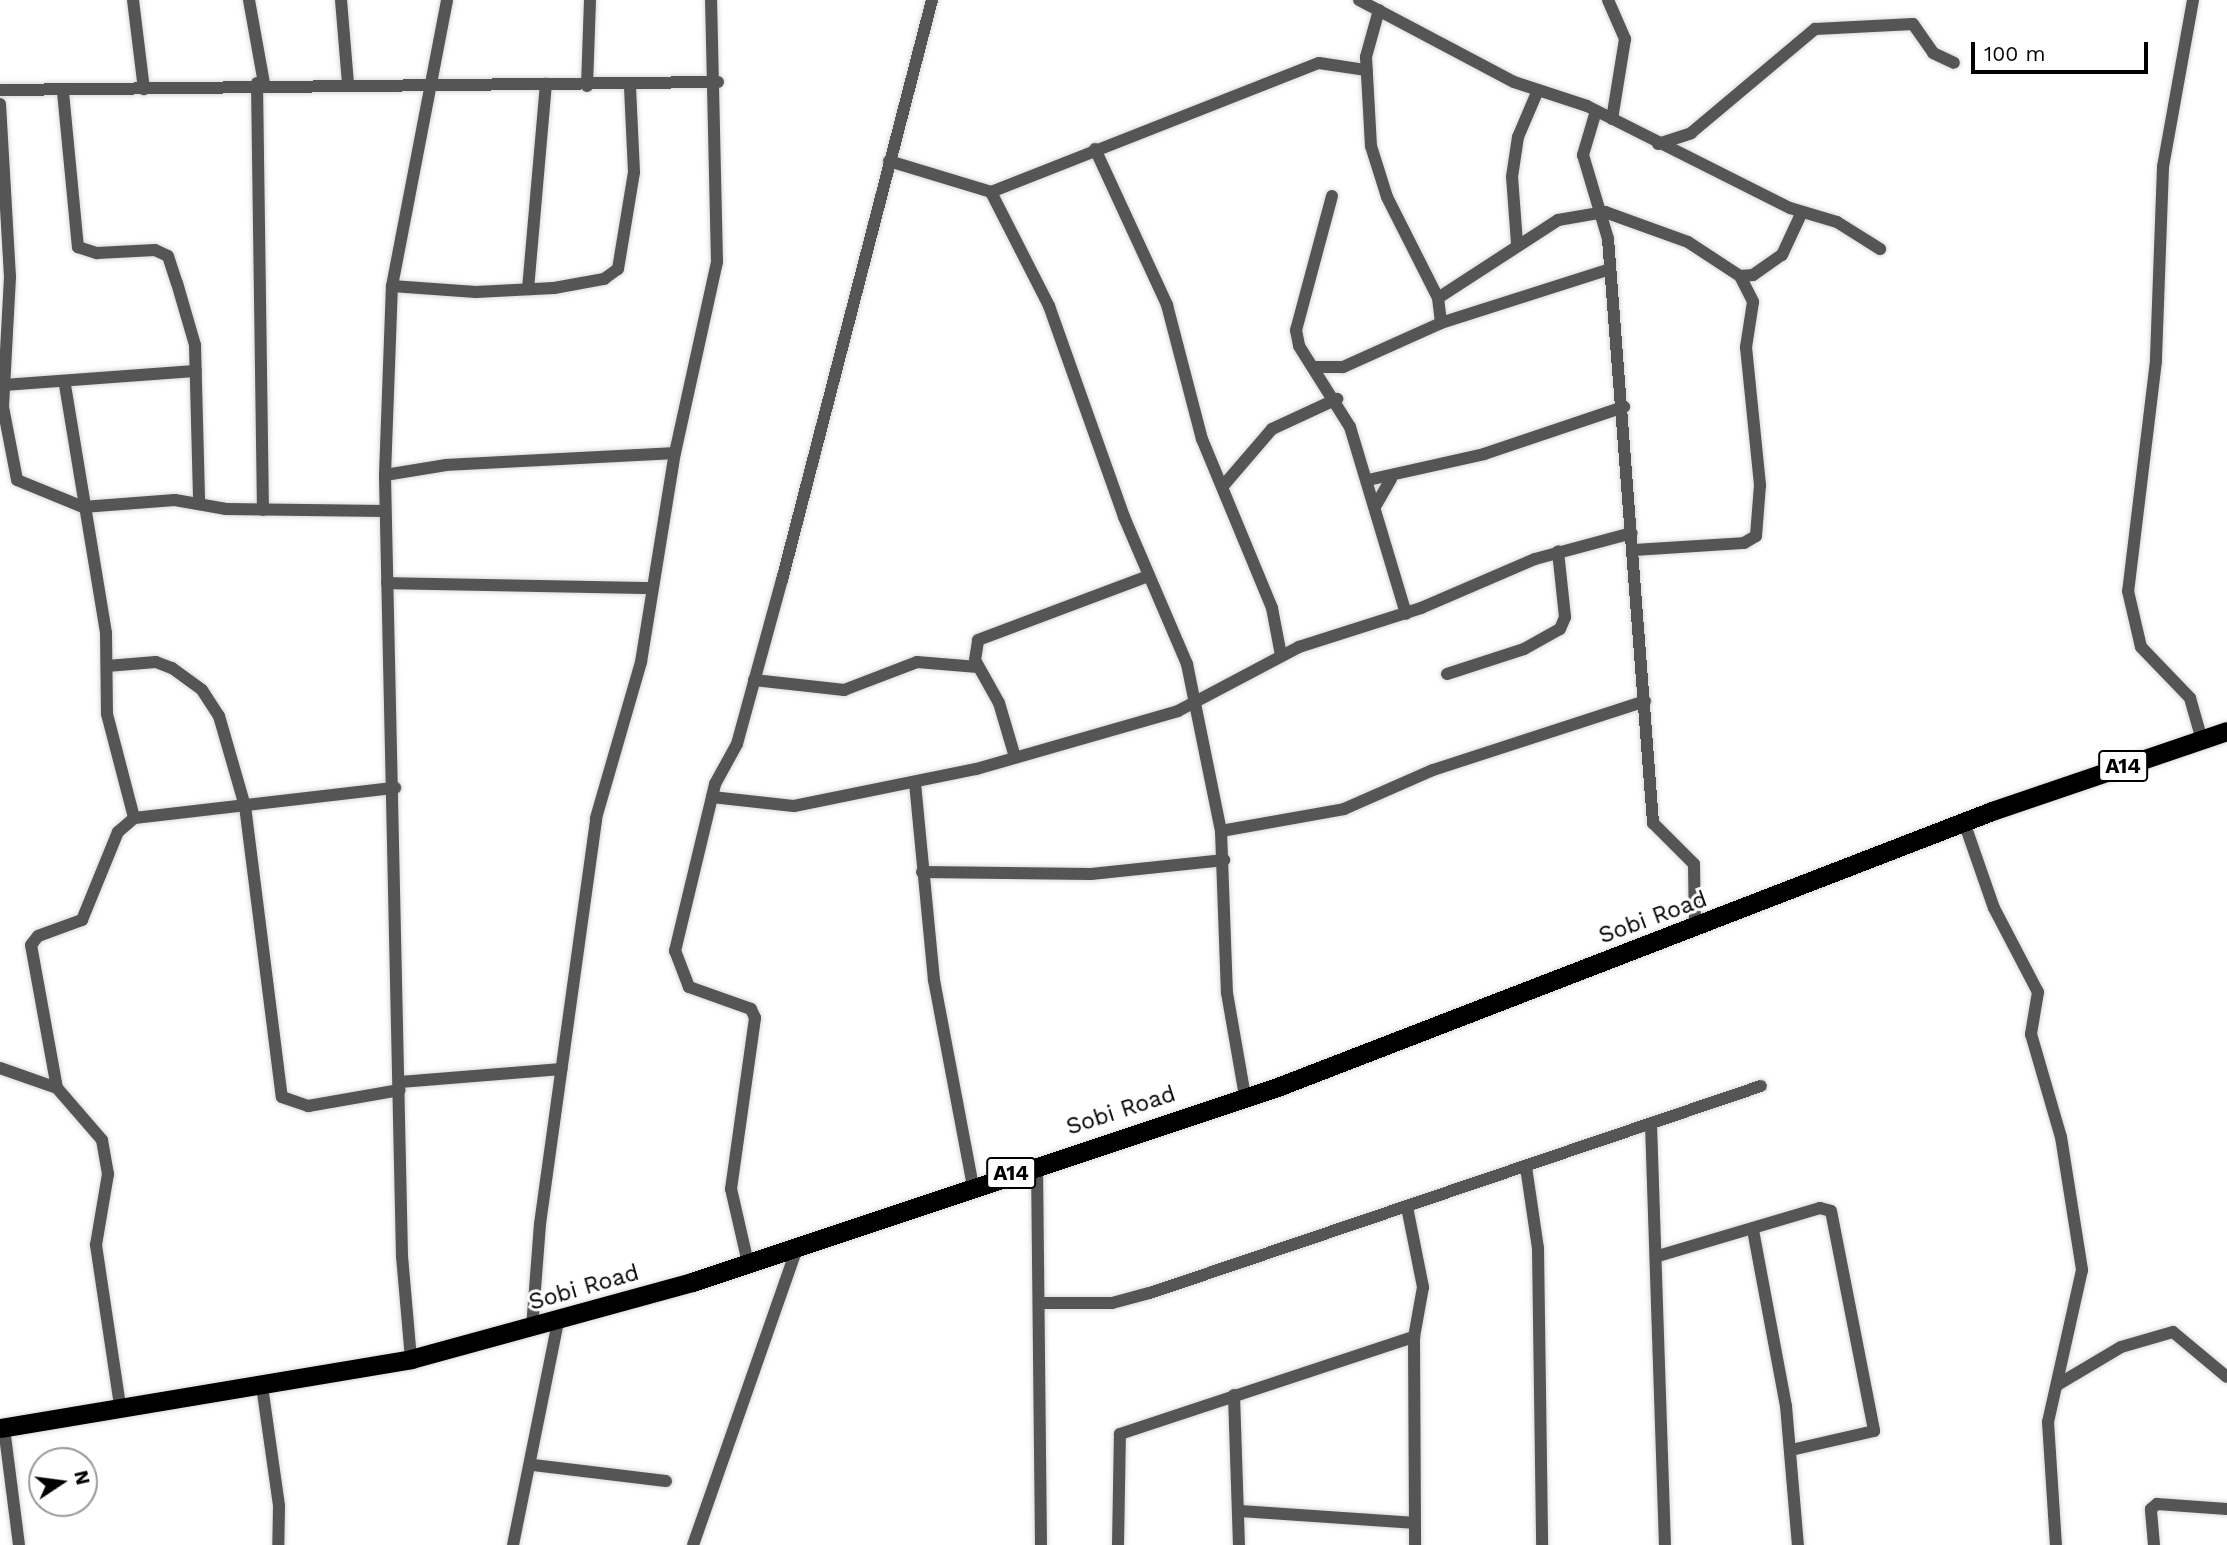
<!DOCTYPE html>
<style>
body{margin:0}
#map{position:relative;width:2227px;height:1545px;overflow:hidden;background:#fff;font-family:"Work Sans",sans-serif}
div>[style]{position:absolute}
.roads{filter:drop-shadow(0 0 2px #dbdbdb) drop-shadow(0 0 2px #dbdbdb)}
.minor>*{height:12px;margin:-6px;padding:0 6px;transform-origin:6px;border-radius:6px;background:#555}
.highway>*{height:19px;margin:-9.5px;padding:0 9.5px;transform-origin:9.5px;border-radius:9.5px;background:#000}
span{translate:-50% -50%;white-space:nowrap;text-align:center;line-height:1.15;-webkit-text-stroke:6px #fff;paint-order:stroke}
.shield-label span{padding:2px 5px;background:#fff;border:2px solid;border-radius:5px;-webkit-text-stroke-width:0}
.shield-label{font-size:21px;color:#000;font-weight:700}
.street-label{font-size:23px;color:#000}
.north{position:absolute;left:28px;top:1447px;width:70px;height:70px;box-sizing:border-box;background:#fff;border:2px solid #999;border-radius:50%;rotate:77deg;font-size:19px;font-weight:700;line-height:28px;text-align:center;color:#000}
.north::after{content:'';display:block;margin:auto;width:24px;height:32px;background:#000;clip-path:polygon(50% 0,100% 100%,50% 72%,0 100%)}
.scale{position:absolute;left:1971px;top:42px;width:177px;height:32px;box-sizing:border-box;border:4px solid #000;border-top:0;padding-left:9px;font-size:21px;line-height:24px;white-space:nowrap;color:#000;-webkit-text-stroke:5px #fff;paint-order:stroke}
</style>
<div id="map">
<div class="roads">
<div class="minor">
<div style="left:133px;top:0;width:90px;rotate:83deg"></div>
<div style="left:249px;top:0;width:84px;rotate:79.8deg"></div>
<div style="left:341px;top:0;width:83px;rotate:85.2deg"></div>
<div style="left:1359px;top:0;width:175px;rotate:27.9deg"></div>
<div style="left:1514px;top:82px;width:77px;rotate:18.2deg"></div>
<div style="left:1587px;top:106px;width:227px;rotate:26.7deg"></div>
<div style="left:1790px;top:208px;width:49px;rotate:16.6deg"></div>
<div style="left:1837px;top:222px;width:51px;rotate:32.1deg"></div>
<div style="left:1608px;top:0;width:43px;rotate:66.4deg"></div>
<div style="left:1625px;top:39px;width:81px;rotate:99.2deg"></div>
<div style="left:2193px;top:0;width:170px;rotate:100.2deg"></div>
<div style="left:2163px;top:167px;width:194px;rotate:92.1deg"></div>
<div style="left:2156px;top:361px;width:232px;rotate:96.9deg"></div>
<div style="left:2128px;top:591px;width:57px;rotate:76.9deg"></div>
<div style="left:2141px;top:647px;width:71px;rotate:46.1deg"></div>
<div style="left:2190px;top:698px;width:44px;rotate:74.1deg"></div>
<div style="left:1379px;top:10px;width:49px;rotate:105.5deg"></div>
<div style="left:1366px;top:57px;width:89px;rotate:86.8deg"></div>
<div style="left:1371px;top:146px;width:53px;rotate:72.6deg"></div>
<div style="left:1387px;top:197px;width:113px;rotate:63.2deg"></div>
<div style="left:1438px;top:298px;width:25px;rotate:83deg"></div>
<div style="left:257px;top:83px;width:427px;rotate:89.2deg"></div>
<div style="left:587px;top:86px;width:86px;rotate:-88deg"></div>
<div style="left:0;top:90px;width:718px;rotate:-0.64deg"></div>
<div style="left:63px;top:92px;width:156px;rotate:84.5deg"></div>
<div style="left:78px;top:247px;width:20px;rotate:18deg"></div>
<div style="left:97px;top:253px;width:58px;rotate:-3deg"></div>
<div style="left:155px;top:250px;width:14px;rotate:25deg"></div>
<div style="left:168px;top:256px;width:28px;rotate:72deg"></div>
<div style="left:177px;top:283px;width:65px;rotate:73.8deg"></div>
<div style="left:195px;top:345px;width:157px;rotate:88.5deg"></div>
<div style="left:0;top:104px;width:173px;rotate:86.7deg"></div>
<div style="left:10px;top:277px;width:130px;rotate:93.1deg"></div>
<div style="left:3px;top:407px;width:74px;rotate:79.1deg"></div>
<div style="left:17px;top:480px;width:71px;rotate:22.2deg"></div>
<div style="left:83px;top:507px;width:92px;rotate:-4.4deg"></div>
<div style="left:175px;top:500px;width:52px;rotate:10deg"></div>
<div style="left:226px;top:509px;width:159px;rotate:0.7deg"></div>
<div style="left:1596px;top:111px;width:46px;rotate:106.5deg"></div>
<div style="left:1583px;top:155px;width:88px;rotate:73.4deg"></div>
<div style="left:1608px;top:239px;width:586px;rotate:85.59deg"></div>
<div style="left:1653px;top:823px;width:58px;rotate:45deg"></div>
<div style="left:1694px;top:864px;width:64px;rotate:89.1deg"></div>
<div style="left:1658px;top:144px;width:35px;rotate:-18deg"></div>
<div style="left:1691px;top:133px;width:162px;rotate:-40deg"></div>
<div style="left:1815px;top:29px;width:98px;rotate:-2.9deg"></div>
<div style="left:1913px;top:24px;width:35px;rotate:55deg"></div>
<div style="left:1933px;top:53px;width:23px;rotate:25deg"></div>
<div style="left:1095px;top:149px;width:172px;rotate:65.2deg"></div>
<div style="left:1167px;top:305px;width:138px;rotate:75.4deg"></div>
<div style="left:1202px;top:439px;width:183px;rotate:67.5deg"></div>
<div style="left:1272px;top:608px;width:48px;rotate:79.2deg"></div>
<div style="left:889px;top:161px;width:107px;rotate:16.9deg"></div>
<div style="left:991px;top:192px;width:128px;rotate:63deg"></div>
<div style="left:1049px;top:306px;width:224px;rotate:70.4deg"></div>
<div style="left:1124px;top:517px;width:160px;rotate:66.8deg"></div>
<div style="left:1187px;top:664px;width:170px;rotate:78.5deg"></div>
<div style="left:1221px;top:831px;width:162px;rotate:87.9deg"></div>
<div style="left:1227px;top:993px;width:105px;rotate:80.1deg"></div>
<div style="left:991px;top:192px;width:352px;rotate:-21.5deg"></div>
<div style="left:1319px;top:63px;width:48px;rotate:8.5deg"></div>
<div style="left:1332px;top:196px;width:139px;rotate:105deg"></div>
<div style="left:1296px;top:330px;width:16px;rotate:79deg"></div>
<div style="left:1299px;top:346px;width:96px;rotate:57.8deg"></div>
<div style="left:1350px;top:427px;width:195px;rotate:73.3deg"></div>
<div style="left:1517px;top:243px;width:66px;rotate:-94.3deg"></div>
<div style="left:1512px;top:177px;width:40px;rotate:-81.5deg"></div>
<div style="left:1518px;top:137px;width:51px;rotate:-66.9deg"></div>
<div style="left:1740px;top:276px;width:13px;rotate:-4deg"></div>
<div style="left:1753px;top:275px;width:35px;rotate:-35deg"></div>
<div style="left:1782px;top:255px;width:47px;rotate:-65.1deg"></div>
<div style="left:392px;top:286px;width:84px;rotate:4.1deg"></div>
<div style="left:476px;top:292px;width:78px;rotate:-2.9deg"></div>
<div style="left:554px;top:288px;width:51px;rotate:-10.2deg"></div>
<div style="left:604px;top:279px;width:17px;rotate:-36deg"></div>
<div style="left:618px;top:269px;width:98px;rotate:-80.6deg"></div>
<div style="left:634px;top:172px;width:84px;rotate:-92.7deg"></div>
<div style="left:528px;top:289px;width:206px;rotate:-85deg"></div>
<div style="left:1438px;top:298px;width:143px;rotate:-33deg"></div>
<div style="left:1558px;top:220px;width:48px;rotate:-9.7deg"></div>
<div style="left:1605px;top:212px;width:88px;rotate:19.9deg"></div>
<div style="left:1688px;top:242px;width:62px;rotate:33.2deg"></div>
<div style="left:1740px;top:276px;width:29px;rotate:63deg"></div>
<div style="left:1753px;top:302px;width:46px;rotate:98.8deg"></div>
<div style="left:1746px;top:347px;width:139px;rotate:84.2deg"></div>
<div style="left:1760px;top:485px;width:51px;rotate:94.5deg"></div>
<div style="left:1756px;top:536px;width:14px;rotate:150deg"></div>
<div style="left:1744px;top:543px;width:112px;rotate:176.4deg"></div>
<div style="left:1314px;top:367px;width:29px"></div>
<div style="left:1343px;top:367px;width:107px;rotate:-24.2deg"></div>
<div style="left:1441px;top:323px;width:177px;rotate:-17.7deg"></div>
<div style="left:3px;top:385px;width:193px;rotate:-4.2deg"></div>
<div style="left:65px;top:385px;width:251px;rotate:80.6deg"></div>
<div style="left:106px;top:633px;width:81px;rotate:89.3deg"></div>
<div style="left:107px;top:714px;width:107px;rotate:75.4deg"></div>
<div style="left:385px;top:475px;width:62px;rotate:-9.3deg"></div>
<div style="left:446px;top:465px;width:229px;rotate:-3deg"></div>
<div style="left:1368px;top:480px;width:119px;rotate:-12.6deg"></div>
<div style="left:1484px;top:454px;width:148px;rotate:-18.6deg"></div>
<div style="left:1223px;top:486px;width:75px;rotate:-49.3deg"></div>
<div style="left:1272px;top:429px;width:72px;rotate:-24.8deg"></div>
<div style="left:1376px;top:505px;width:30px;rotate:-60deg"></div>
<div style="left:387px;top:583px;width:264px;rotate:1.1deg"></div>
<div style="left:107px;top:666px;width:49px;rotate:-4.7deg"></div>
<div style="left:156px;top:662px;width:17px;rotate:21deg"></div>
<div style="left:172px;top:668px;width:37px;rotate:36deg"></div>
<div style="left:202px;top:690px;width:31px;rotate:57deg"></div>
<div style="left:219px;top:716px;width:94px;rotate:73.9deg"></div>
<div style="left:245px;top:806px;width:293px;rotate:82.8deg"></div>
<div style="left:282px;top:1097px;width:28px;rotate:19deg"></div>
<div style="left:308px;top:1106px;width:93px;rotate:-9.9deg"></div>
<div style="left:1447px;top:674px;width:81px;rotate:-18deg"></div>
<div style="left:1524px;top:649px;width:41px;rotate:-29.1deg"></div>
<div style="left:1560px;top:629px;width:13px;rotate:-67deg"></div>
<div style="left:1565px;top:617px;width:66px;rotate:-96.1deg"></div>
<div style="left:754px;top:680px;width:91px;rotate:6.3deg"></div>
<div style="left:844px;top:690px;width:78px;rotate:-21deg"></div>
<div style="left:917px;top:662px;width:61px;rotate:4.7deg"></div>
<div style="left:1015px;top:757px;width:56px;rotate:-106.5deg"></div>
<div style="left:999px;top:703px;width:49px;rotate:-119.2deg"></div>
<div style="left:975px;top:660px;width:20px;rotate:-81deg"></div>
<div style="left:978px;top:640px;width:182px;rotate:-20.6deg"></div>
<div style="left:915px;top:783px;width:198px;rotate:84.5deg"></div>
<div style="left:934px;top:980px;width:211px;rotate:79.3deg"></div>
<div style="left:712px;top:797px;width:82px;rotate:6.3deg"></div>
<div style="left:794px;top:806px;width:186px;rotate:-11.5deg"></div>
<div style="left:976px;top:769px;width:210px;rotate:-16deg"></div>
<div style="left:1178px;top:711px;width:137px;rotate:-27.9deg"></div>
<div style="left:1299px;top:647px;width:128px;rotate:-17.7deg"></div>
<div style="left:1421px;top:608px;width:124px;rotate:-23.3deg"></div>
<div style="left:1535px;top:559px;width:100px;rotate:-15deg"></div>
<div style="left:1964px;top:822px;width:91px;rotate:70.8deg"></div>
<div style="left:1994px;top:908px;width:95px;rotate:62.4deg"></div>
<div style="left:2038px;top:992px;width:43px;rotate:99.5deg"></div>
<div style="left:2031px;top:1034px;width:107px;rotate:73.8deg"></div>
<div style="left:2061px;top:1137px;width:135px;rotate:81deg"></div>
<div style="left:2082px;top:1270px;width:156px;rotate:102.6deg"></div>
<div style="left:2048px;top:1422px;width:123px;rotate:86.3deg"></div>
<div style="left:1221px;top:831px;width:125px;rotate:-10.1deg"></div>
<div style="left:1344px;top:809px;width:97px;rotate:-23.7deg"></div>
<div style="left:1433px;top:770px;width:223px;rotate:-18deg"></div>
<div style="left:922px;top:872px;width:169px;rotate:0.7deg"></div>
<div style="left:1091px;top:874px;width:134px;rotate:-6deg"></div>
<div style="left:0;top:1068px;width:60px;rotate:19.3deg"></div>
<div style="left:57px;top:1088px;width:69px;rotate:49.1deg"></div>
<div style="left:102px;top:1140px;width:35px;rotate:80deg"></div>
<div style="left:108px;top:1174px;width:72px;rotate:99.6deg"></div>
<div style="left:96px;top:1245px;width:162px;rotate:81.5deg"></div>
<div style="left:400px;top:1082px;width:162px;rotate:-4.6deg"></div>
<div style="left:57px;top:1088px;width:145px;rotate:-100.3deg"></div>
<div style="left:31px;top:945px;width:11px;rotate:-52deg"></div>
<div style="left:38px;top:936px;width:47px;rotate:-20deg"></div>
<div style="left:82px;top:920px;width:95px;rotate:-67.8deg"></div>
<div style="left:118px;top:832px;width:21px;rotate:-41deg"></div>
<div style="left:134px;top:818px;width:263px;rotate:-6.6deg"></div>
<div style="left:1651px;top:1124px;width:421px;rotate:88.1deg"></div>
<div style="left:1037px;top:1164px;width:381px;rotate:89.4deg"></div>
<div style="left:1526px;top:1167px;width:82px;rotate:81.6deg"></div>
<div style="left:1538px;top:1248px;width:297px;rotate:89.2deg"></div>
<div style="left:1407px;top:1207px;width:82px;rotate:78.7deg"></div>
<div style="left:1423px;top:1287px;width:51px;rotate:100.2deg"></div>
<div style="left:1414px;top:1337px;width:208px;rotate:89.7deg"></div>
<div style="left:1753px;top:1230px;width:179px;rotate:79.4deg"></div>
<div style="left:1786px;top:1406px;width:140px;rotate:85.1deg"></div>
<div style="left:1658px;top:1256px;width:169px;rotate:-16.5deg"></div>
<div style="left:1820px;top:1208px;width:11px;rotate:15deg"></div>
<div style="left:1831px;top:1211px;width:224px;rotate:78.9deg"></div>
<div style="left:1874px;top:1431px;width:85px;rotate:167.1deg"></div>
<div style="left:748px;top:1263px;width:76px;rotate:-102.9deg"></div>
<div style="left:731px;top:1189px;width:173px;rotate:-82deg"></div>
<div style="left:755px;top:1018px;width:10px;rotate:-114deg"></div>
<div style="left:751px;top:1009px;width:66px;rotate:-160.5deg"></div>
<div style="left:689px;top:987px;width:39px;rotate:-111deg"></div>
<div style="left:675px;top:951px;width:172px;rotate:-76.5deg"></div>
<div style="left:715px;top:784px;width:46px;rotate:-61.2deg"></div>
<div style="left:737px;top:744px;width:170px;rotate:-74.7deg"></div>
<div style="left:782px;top:580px;width:599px;rotate:-75.5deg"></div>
<div style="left:1039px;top:1303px;width:73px"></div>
<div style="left:1112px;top:1303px;width:39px;rotate:-15deg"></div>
<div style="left:1150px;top:1293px;width:645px;rotate:-18.72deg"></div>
<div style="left:532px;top:1328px;width:104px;rotate:-85.6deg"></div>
<div style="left:540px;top:1224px;width:410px;rotate:-82.1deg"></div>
<div style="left:596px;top:818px;width:162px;rotate:-73.9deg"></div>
<div style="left:641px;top:662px;width:212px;rotate:-80.8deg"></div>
<div style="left:675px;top:453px;width:196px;rotate:-77.6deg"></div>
<div style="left:717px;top:262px;width:262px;rotate:-91.3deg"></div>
<div style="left:411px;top:1359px;width:103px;rotate:-95deg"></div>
<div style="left:402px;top:1256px;width:781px;rotate:-91.25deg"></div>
<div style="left:385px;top:475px;width:189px;rotate:-87.9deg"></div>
<div style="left:392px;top:286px;width:291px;rotate:-79.1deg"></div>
<div style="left:2057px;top:1385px;width:74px;rotate:-30.7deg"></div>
<div style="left:2121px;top:1347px;width:54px;rotate:-16.1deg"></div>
<div style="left:2173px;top:1332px;width:70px;rotate:39.8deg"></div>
<div style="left:262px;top:1386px;width:121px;rotate:81.9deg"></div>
<div style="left:279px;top:1506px;width:39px;rotate:91deg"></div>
<div style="left:1234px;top:1395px;width:150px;rotate:88.1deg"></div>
<div style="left:4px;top:1428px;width:118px;rotate:82.7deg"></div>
<div style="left:533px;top:1465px;width:134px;rotate:6.9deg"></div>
<div style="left:1239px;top:1511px;width:175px;rotate:3.9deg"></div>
<div style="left:513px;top:1545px;width:227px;rotate:-78.6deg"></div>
<div style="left:693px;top:1545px;width:315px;rotate:-70.7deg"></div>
<div style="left:1118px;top:1545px;width:111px;rotate:-89deg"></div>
<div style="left:1120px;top:1434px;width:310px;rotate:-18.3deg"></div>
<div style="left:2154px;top:1545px;width:36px;rotate:-95deg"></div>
<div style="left:2151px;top:1509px;width:8px;rotate:-40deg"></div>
<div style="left:2157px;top:1504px;width:70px;rotate:4.1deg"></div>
</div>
<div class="highway">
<div style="left:0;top:1428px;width:417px;rotate:-9.5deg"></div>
<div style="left:411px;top:1359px;width:291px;rotate:-15.3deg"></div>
<div style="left:692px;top:1282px;width:620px;rotate:-18.43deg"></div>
<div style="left:1280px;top:1086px;width:763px;rotate:-21.12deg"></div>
<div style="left:1992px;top:811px;width:248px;rotate:-18.8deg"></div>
</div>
</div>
<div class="shield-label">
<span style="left:2123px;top:766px">A14</span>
<span style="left:1011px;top:1173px">A14</span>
</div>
<div class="street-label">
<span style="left:1653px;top:918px;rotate:-20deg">Sobi Road</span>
<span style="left:1121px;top:1111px;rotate:-18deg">Sobi Road</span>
<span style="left:584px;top:1288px;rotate:-16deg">Sobi Road</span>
</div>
<div class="north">N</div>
<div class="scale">100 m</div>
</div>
